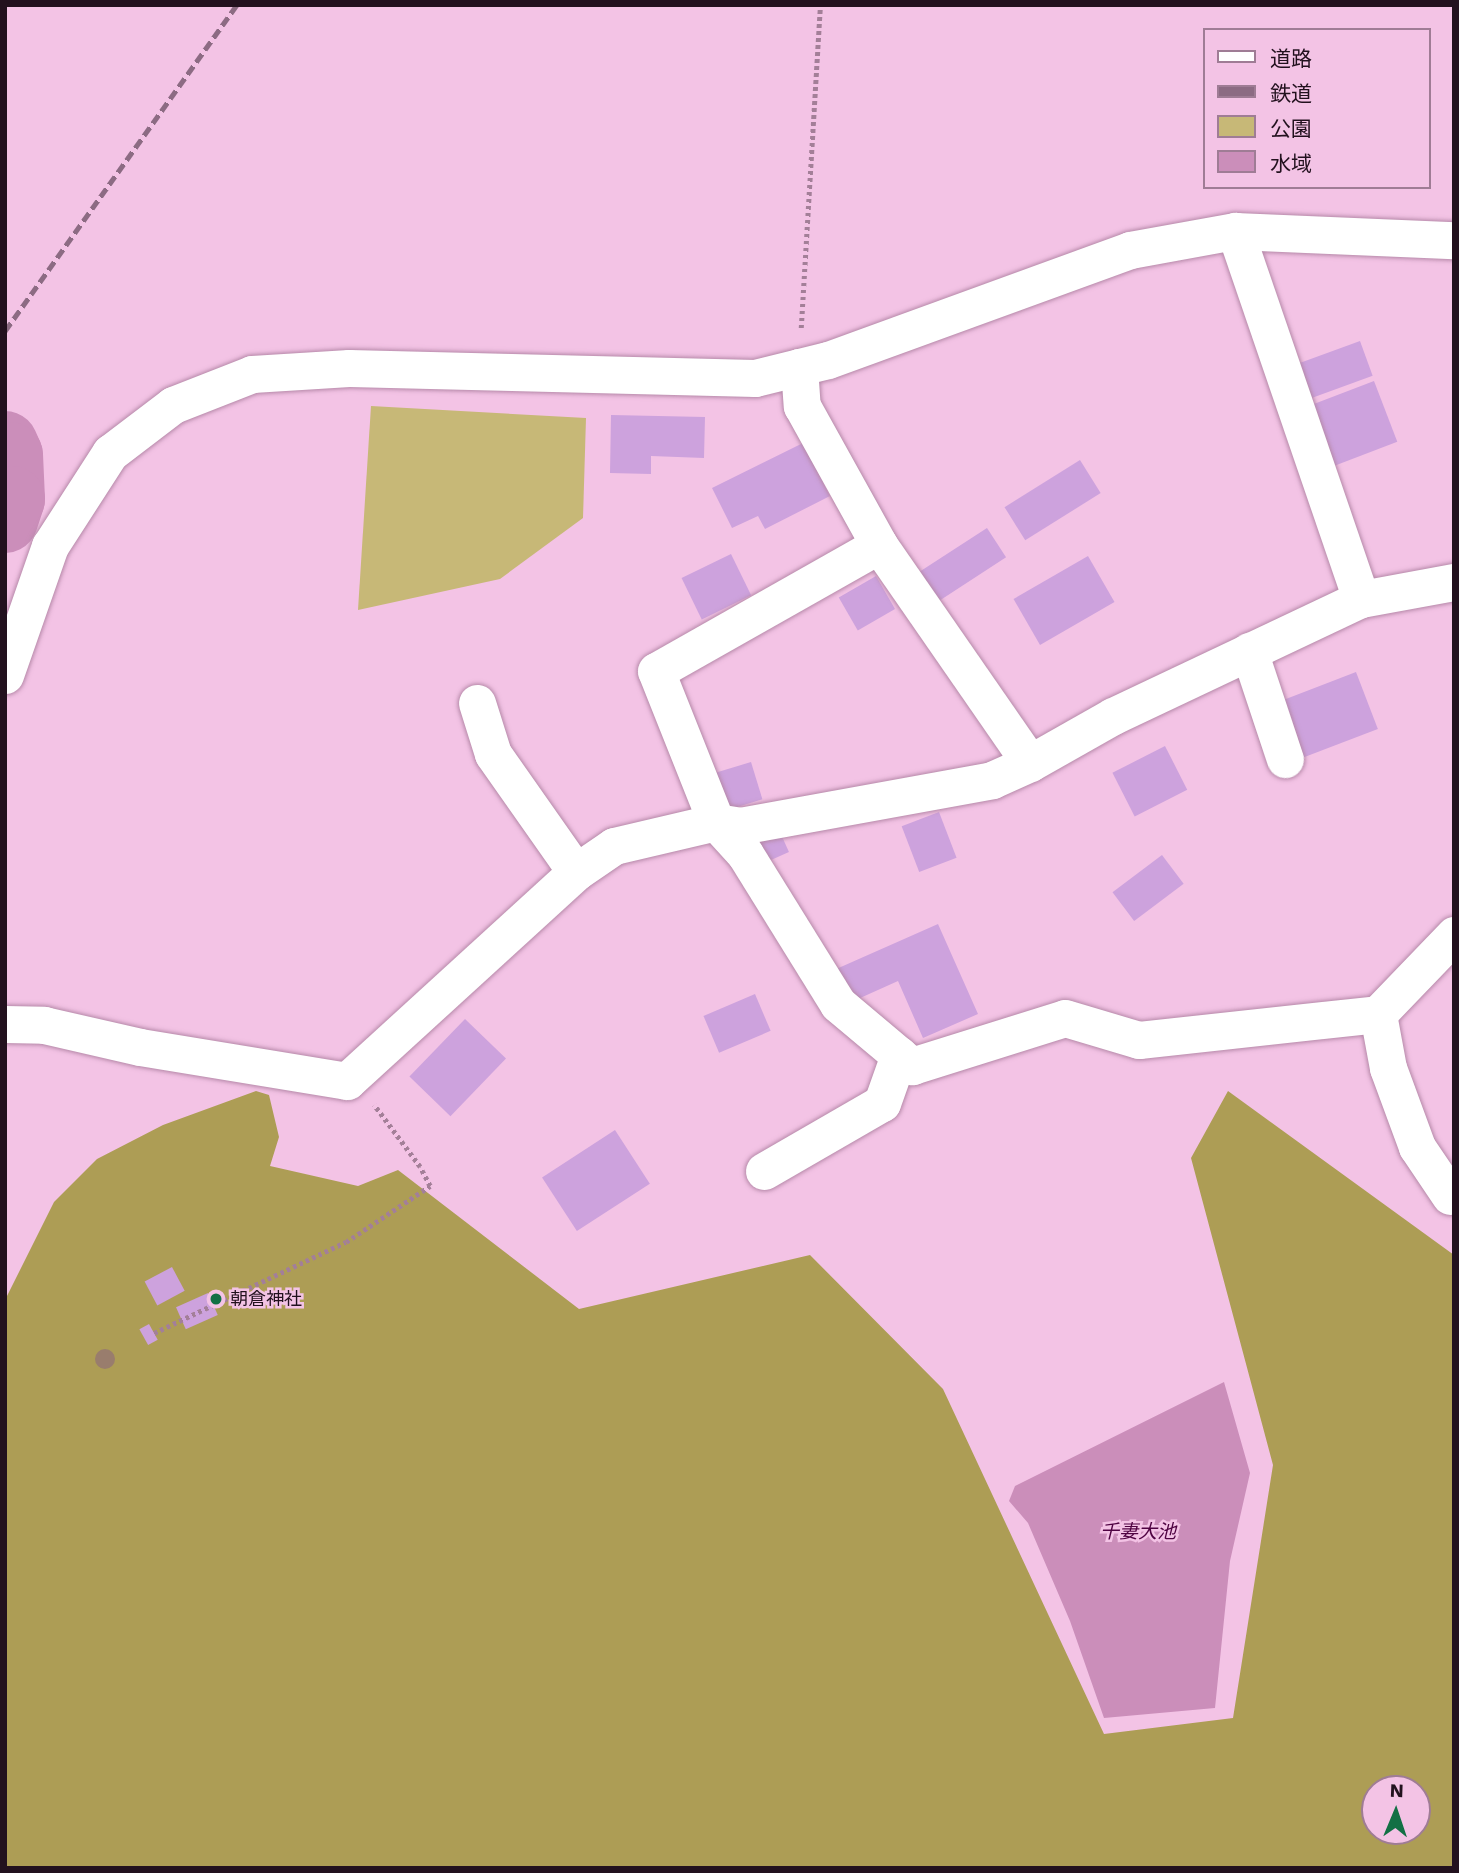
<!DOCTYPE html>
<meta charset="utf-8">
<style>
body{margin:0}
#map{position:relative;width:1459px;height:1873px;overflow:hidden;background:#f3c3e5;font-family:"Work Sans","Noto Sans JP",sans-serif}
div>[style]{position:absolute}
.green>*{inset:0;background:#c7b877}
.forest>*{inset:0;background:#ad9d55}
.water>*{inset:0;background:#cb8eba}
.river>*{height:66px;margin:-33px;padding:0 33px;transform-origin:33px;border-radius:33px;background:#cb8eba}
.building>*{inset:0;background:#cda2dd;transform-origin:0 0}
.path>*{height:4.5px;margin-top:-2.25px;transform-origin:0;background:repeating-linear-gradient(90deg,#a37f98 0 3.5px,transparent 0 7px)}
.roads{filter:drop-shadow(0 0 2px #b689a9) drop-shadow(0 0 2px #b689a9)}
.minor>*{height:37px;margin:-18.5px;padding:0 18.5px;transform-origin:18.5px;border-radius:18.5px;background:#fff}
.rail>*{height:5px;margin-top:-2.5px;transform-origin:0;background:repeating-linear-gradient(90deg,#8c6b83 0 10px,transparent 0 15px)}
.trees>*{width:20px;height:20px;margin:-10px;border-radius:50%;background:#997d6d}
.dots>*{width:19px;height:19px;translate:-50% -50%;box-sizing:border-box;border:4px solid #f3c3e5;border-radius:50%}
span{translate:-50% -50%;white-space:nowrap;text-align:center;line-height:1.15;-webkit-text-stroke:5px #f3c3e5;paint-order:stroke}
.poi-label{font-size:18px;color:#22111e}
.left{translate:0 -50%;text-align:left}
.water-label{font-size:19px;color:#4f0342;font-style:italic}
.frame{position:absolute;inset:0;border:7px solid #22111e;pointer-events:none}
.legend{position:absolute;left:1203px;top:28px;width:228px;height:161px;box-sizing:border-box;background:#f3c3e5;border:2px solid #9f7c95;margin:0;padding:9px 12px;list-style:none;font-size:21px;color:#22111e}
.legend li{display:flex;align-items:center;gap:14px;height:35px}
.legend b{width:35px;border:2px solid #9f7c95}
.north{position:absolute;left:1361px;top:1775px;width:70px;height:70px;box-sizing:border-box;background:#f3c3e5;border:2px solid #9f7c95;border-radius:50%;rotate:2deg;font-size:19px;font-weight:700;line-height:28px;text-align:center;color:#22111e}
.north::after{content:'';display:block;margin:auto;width:24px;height:32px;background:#137045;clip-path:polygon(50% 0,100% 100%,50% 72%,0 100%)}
</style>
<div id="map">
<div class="green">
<div style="clip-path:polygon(371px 406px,586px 418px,583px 518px,500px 579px,358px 610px)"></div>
</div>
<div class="forest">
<div style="clip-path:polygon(evenodd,256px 1091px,269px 1095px,279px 1137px,270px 1166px,358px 1186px,398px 1170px,579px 1309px,810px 1255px,943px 1389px,1104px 1734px,1233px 1718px,1273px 1465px,1191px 1158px,1228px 1091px,1454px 1255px,1454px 1868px,5px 1868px,5px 1300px,54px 1202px,97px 1159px,163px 1125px,256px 1091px,1375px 1789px,1417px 1789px,1417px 1831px,1375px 1831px,1375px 1789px)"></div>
</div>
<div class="water">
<div style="clip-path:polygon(1224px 1382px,1250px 1473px,1230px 1561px,1215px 1708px,1104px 1718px,1070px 1621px,1028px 1523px,1009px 1501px,1015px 1486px)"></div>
</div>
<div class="river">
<div style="left:5px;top:444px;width:12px;rotate:66deg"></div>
<div style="left:10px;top:455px;width:44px;rotate:87.4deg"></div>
<div style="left:12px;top:499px;width:22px;rotate:108deg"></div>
</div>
<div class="building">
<div style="left:1360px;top:341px;width:37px;height:78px;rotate:70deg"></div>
<div style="left:1374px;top:381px;width:65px;height:77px;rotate:69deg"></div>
<div style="clip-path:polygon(611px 415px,705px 417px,704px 458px,651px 456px,651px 474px,610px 473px)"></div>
<div style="clip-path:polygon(803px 443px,830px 496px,765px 529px,758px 516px,732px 528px,712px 488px)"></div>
<div style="left:1080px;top:460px;width:39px;height:89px;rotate:58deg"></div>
<div style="left:987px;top:528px;width:35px;height:80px;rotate:57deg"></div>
<div style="left:731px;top:554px;width:46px;height:55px;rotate:64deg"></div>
<div style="left:1088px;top:556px;width:53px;height:86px;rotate:60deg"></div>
<div style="left:876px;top:576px;width:38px;height:43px;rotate:60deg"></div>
<div style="left:1356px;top:672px;width:61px;height:82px;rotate:69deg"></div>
<div style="left:1165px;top:746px;width:49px;height:59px;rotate:63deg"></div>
<div style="left:751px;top:762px;width:39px;height:44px;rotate:73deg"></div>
<div style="left:939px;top:812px;width:49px;height:40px;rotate:69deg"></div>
<div style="left:780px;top:832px;width:22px;height:27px;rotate:66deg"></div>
<div style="left:1162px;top:855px;width:36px;height:62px;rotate:53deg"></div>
<div style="clip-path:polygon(938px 924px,978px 1014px,923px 1038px,898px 981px,849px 1003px,834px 970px)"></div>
<div style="left:755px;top:994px;width:40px;height:56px;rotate:67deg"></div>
<div style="left:465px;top:1019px;width:57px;height:80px;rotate:44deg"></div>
<div style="left:615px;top:1130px;width:64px;height:87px;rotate:57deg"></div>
<div style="left:172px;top:1267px;width:27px;height:31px;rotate:62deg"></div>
<div style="left:208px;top:1293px;width:24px;height:35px;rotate:66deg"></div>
<div style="left:149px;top:1324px;width:18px;height:11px;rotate:61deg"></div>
</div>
<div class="path">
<div style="left:801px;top:328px;width:324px;rotate:-86.6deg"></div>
<div style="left:154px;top:1333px;width:212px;rotate:-25.4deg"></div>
<div style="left:346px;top:1242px;width:101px;rotate:-33.7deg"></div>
<div style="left:430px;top:1186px;width:21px;rotate:-118deg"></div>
<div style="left:420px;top:1167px;width:77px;rotate:-126.6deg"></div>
</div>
<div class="roads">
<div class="minor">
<div style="left:1235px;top:231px;width:389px;rotate:71.1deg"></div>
<div style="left:799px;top:367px;width:39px;rotate:86deg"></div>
<div style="left:802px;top:406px;width:159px;rotate:61deg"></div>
<div style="left:879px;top:545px;width:265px;rotate:55.3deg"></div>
<div style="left:879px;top:545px;width:256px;rotate:150.5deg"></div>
<div style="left:656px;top:671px;width:162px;rotate:68.3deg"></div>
<div style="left:716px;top:822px;width:43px;rotate:47.8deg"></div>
<div style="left:745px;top:854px;width:176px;rotate:58.2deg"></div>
<div style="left:838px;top:1004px;width:97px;rotate:40deg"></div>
<div style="left:912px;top:1066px;width:160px;rotate:-17.4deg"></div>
<div style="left:1065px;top:1018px;width:77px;rotate:16.6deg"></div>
<div style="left:1139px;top:1040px;width:240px;rotate:-6.2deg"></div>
<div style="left:1378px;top:1014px;width:110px;rotate:-46.1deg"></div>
<div style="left:1249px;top:651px;width:114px;rotate:71.6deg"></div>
<div style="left:5px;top:675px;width:137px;rotate:-70.8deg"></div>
<div style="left:50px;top:546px;width:111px;rotate:-57.2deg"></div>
<div style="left:110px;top:453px;width:79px;rotate:-37.3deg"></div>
<div style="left:173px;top:405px;width:85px;rotate:-21.4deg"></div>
<div style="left:252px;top:374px;width:97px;rotate:-3.5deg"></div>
<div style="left:349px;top:368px;width:406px;rotate:1.4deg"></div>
<div style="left:755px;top:378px;width:75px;rotate:-13.9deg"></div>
<div style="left:828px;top:360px;width:321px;rotate:-20deg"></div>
<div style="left:1130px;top:250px;width:107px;rotate:-10.3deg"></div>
<div style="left:1235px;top:231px;width:219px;rotate:2.4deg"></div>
<div style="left:477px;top:703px;width:53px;rotate:72.6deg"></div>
<div style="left:493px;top:754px;width:144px;rotate:54.9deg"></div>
<div style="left:1378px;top:1014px;width:55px;rotate:79.5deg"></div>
<div style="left:1388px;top:1068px;width:84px;rotate:69.8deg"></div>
<div style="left:1417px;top:1147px;width:59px;rotate:56deg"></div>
<div style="left:5px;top:1024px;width:39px;rotate:1deg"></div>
<div style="left:44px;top:1025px;width:98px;rotate:12.9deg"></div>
<div style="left:140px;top:1047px;width:210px;rotate:9.3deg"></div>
<div style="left:347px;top:1081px;width:310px;rotate:-42.4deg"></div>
<div style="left:576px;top:872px;width:46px;rotate:-34.4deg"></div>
<div style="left:614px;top:846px;width:105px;rotate:-13.2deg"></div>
<div style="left:716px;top:822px;width:24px;rotate:9deg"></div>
<div style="left:740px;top:826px;width:256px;rotate:-10.3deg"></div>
<div style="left:992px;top:780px;width:42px;rotate:-24.1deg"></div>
<div style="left:1030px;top:763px;width:95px;rotate:-29.5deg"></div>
<div style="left:1113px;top:716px;width:274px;rotate:-25.3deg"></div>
<div style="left:1361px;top:599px;width:95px;rotate:-10.4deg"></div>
<div style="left:764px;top:1171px;width:136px;rotate:-30deg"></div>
<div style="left:882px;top:1103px;width:51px;rotate:-70.5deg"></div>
</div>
</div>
<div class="rail">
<div style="left:5px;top:331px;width:400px;rotate:-54.6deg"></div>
</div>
<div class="trees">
<div style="left:105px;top:1359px"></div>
</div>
<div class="dots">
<div style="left:216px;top:1299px;background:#137045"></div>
</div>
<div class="poi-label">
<span class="left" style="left:230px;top:1299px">朝倉神社</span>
</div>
<div class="water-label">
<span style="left:1138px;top:1532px">千妻大池</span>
</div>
<div class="frame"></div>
<ul class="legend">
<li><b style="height:9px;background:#fff"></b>道路</li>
<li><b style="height:9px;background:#8c6b83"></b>鉄道</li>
<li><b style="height:19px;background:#c7b877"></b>公園</li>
<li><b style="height:19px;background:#cb8eba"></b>水域</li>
</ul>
<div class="north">N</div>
</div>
